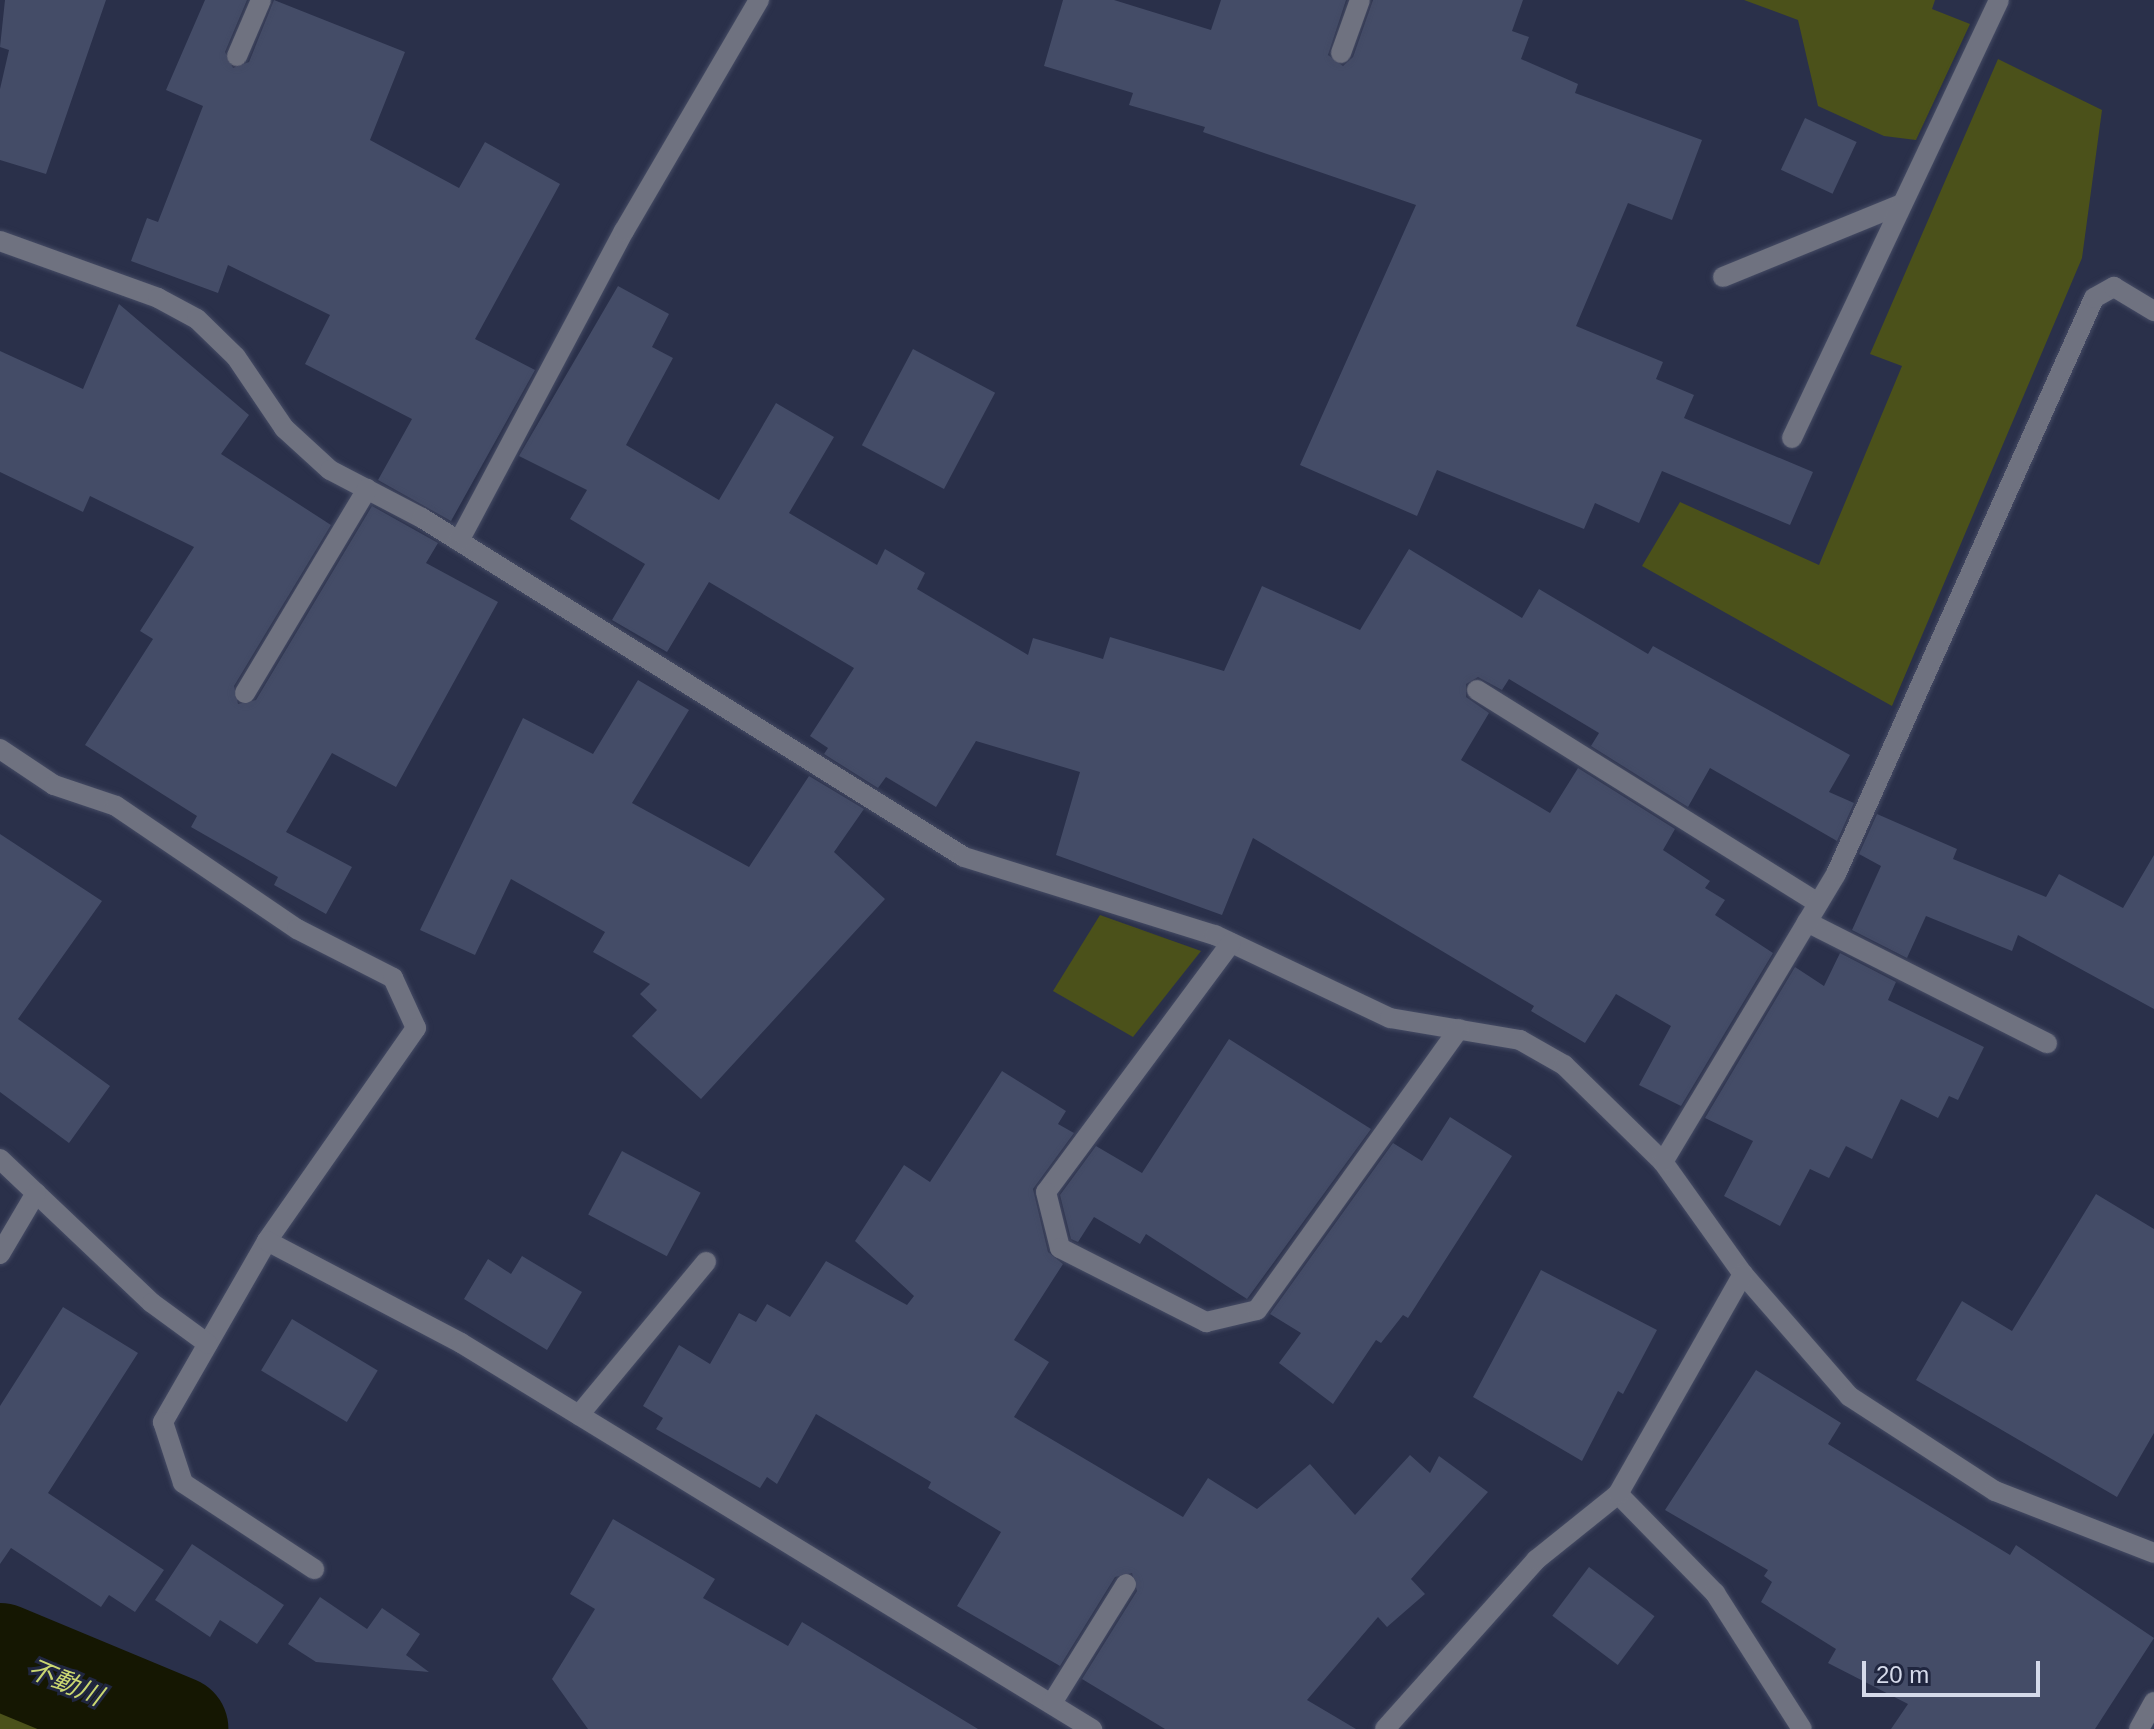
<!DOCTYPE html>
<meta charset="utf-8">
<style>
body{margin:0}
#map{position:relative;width:2154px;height:1729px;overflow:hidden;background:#2a304a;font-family:Helvetica,"Noto Sans JP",sans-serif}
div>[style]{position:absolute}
.green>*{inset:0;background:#4b511a}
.river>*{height:106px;margin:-53px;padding:0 53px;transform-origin:53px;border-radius:53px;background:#151702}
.building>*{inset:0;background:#444c67;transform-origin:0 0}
.roads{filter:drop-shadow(0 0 2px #454b64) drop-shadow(0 0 2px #454b64)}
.minor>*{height:20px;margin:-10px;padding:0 10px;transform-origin:10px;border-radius:10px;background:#6f7280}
span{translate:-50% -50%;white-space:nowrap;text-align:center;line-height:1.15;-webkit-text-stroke:6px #20263f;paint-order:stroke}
.water-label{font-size:26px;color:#cad771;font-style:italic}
.scale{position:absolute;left:1862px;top:1661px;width:178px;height:36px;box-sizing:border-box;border:4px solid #d5daea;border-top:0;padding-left:10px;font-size:24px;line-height:28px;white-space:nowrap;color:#d5daea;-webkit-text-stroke:6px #20263f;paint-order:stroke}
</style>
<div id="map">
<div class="green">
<div style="clip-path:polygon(1744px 0,1935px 0,1932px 9px,1970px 24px,1916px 140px,1884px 136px,1818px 106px,1798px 20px)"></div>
<div style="clip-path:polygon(1998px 59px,2102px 110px,2082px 258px,1892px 706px,1642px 566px,1680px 502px,1819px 565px,1902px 366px,1870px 354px)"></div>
<div style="clip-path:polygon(1100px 915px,1201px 951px,1133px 1037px,1053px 991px)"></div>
<div style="clip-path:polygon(0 1702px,87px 1728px,90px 1729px,0 1729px)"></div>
</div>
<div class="river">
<div style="left:0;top:1656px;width:190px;rotate:22.6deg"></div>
</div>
<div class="building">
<div style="clip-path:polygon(5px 0,106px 0,46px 174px,0 160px,0 89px,9px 50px,0 47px)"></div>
<div style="clip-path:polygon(205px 0,247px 0,225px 52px,233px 68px,249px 62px,274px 0,405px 52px,370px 140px,459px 188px,485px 142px,560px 184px,475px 339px,535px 370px,451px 521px,378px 480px,412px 419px,305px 364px,330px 315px,228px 265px,218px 293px,131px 261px,147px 218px,158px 222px,203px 106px,166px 90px)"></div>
<div style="clip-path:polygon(1063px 0,1114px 0,1211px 30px,1221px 0,1346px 0,1328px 55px,1343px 66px,1353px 57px,1373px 0,1523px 0,1512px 31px,1529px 37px,1521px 59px,1578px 84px,1575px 93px,1702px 140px,1672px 220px,1628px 203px,1576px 326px,1663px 362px,1656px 379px,1694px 395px,1684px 418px,1813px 472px,1790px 525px,1662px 471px,1639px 523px,1595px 503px,1584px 529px,1437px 470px,1417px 516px,1300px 465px,1416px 205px,1203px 132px,1205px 127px,1129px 105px,1133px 93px,1044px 66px)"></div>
<div style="left:1805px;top:118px;width:57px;height:57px;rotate:25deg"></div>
<div style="clip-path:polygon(618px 286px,669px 314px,652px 347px,673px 358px,626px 445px,719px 500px,776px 403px,834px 437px,789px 513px,877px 565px,885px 549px,925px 573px,917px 589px,1028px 655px,1033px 638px,1103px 659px,1110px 637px,1224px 671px,1262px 586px,1360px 630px,1409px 549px,1522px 618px,1539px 589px,1648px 654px,1653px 646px,1850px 755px,1829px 792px,1854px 803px,1837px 841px,1710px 768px,1688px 807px,1591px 746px,1599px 733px,1509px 679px,1502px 690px,1478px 677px,1466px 684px,1466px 697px,1489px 713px,1461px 760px,1550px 813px,1578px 768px,1675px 829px,1663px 850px,1710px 881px,1705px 888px,1725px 900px,1715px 915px,1773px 953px,1681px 1106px,1639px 1085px,1671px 1026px,1616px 994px,1585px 1043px,1531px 1011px,1534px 1006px,1253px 838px,1222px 915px,1056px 855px,1080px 772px,976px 741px,936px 807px,886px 777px,878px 788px,824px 754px,828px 748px,810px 736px,854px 668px,709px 582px,667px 652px,612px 620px,645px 564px,570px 519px,587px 490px,519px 456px)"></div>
<div style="clip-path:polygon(119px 304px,249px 415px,221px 454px,331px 525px,234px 686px,238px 704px,256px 700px,372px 506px,438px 543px,426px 563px,498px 602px,396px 787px,332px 753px,286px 832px,352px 867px,326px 914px,274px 885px,278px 877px,191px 827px,197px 816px,85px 745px,153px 639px,140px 631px,194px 547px,90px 496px,83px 512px,0 472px,0 351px,83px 389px)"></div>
<div style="left:913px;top:349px;width:93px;height:109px;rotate:28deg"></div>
<div style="clip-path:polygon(638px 680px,689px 710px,632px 803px,749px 867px,809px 776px,864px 809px,834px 852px,885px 899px,701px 1099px,632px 1036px,657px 1010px,640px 994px,650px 984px,593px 952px,605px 932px,511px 879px,475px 955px,420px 930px,523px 718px,593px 754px)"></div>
<div style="clip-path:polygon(1877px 814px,1957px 849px,1953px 859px,2046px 897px,2059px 874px,2123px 908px,2154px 855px,2154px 1009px,2018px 935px,2012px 951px,1926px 916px,1907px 958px,1852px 930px,1881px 866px,1859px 854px)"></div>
<div style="clip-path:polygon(0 834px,102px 901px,18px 1019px,110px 1086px,69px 1143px,0 1092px)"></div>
<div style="clip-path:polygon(1840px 953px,1896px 982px,1888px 1000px,1984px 1047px,1958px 1100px,1949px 1096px,1938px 1118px,1901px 1099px,1872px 1159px,1846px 1146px,1829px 1178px,1810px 1169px,1780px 1226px,1724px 1196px,1753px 1141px,1705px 1118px,1795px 967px,1824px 986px)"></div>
<div style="clip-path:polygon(1229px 1039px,1371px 1129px,1247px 1299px,1146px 1234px,1140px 1244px,1094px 1217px,1078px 1242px,1071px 1239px,1060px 1195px,1096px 1146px,1142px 1173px)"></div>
<div style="clip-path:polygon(1002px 1071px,1066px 1111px,1058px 1124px,1074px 1133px,1033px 1189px,1048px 1252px,1063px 1264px,1014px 1340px,1049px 1362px,1014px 1417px,1183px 1517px,1208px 1478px,1257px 1509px,1310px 1464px,1355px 1515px,1410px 1455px,1430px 1473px,1439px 1456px,1488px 1492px,1411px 1579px,1425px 1594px,1387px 1627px,1378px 1617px,1307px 1700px,1356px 1729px,1165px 1729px,1082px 1679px,1137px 1591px,1132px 1573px,1115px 1577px,1060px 1666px,957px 1606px,1001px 1532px,928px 1488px,931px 1482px,816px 1414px,777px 1484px,767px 1477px,760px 1488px,656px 1429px,663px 1418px,643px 1406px,679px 1345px,710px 1364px,739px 1313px,756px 1322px,767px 1304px,790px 1317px,826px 1261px,907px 1305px,914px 1296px,855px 1241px,904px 1165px,930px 1182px)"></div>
<div style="clip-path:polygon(1450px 1117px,1512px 1156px,1408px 1318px,1403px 1315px,1381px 1343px,1376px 1340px,1333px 1404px,1279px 1363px,1301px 1333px,1270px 1314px,1393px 1143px,1422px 1161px)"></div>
<div style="left:622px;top:1151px;width:89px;height:72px;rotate:28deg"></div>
<div style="clip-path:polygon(2096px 1194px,2154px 1229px,2154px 1433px,2117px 1497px,1916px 1380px,1962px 1301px,2012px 1331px)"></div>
<div style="clip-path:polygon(522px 1256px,582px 1292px,547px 1350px,464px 1299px,488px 1259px,511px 1274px)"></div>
<div style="clip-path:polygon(1541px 1270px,1657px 1330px,1623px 1394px,1618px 1391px,1582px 1461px,1473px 1397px)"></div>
<div style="clip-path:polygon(63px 1307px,138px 1353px,48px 1493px,164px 1570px,135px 1612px,109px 1595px,101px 1607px,11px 1548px,0 1564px,0 1406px)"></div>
<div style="left:292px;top:1319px;width:100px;height:60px;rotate:31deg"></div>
<div style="clip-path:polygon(1756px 1370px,1841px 1423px,1828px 1444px,2010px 1555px,2016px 1545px,2154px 1638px,2095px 1729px,1891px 1729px,1908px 1704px,1828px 1663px,1836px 1649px,1761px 1602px,1772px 1582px,1764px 1576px,1768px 1570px,1665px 1510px)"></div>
<div style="clip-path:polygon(613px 1519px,715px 1579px,703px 1598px,788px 1646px,802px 1622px,978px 1729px,588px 1729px,552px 1679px,595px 1609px,570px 1594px)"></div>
<div style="clip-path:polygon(192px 1544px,284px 1605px,257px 1644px,220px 1620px,210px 1637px,155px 1600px)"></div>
<div style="left:1589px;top:1567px;width:82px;height:61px;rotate:37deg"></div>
<div style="clip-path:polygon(320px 1597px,367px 1629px,382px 1608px,420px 1634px,406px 1655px,429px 1672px,316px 1662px,288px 1644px)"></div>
</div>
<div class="roads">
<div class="minor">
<div style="left:1341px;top:53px;width:56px;rotate:-70.3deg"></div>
<div style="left:237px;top:56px;width:61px;rotate:-66.8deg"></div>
<div style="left:0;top:241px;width:168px;rotate:19.8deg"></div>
<div style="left:158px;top:298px;width:44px;rotate:28.3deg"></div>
<div style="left:197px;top:319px;width:54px;rotate:44.3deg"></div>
<div style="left:236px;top:357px;width:86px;rotate:55.9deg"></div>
<div style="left:284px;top:428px;width:62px;rotate:42.4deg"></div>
<div style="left:330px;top:470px;width:104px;rotate:27.6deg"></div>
<div style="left:422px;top:518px;width:639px;rotate:32.02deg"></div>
<div style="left:964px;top:857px;width:263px;rotate:17.3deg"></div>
<div style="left:1215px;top:935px;width:194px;rotate:25.4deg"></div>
<div style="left:1390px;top:1018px;width:132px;rotate:9.6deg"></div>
<div style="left:1520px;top:1040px;width:51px;rotate:29.6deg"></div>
<div style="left:1564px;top:1065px;width:139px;rotate:44.4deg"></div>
<div style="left:1663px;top:1162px;width:138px;rotate:54.5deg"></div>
<div style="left:1743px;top:1274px;width:162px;rotate:49deg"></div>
<div style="left:1849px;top:1396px;width:174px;rotate:33.1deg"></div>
<div style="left:1995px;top:1491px;width:171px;rotate:21.3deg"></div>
<div style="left:1723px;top:277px;width:193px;rotate:-22.2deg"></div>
<div style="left:1792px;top:438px;width:484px;rotate:-64.7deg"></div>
<div style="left:459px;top:541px;width:351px;rotate:-62deg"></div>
<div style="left:624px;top:231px;width:268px;rotate:-59.7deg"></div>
<div style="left:1477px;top:690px;width:402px;rotate:32deg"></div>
<div style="left:245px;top:693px;width:238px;rotate:-59.1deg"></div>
<div style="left:0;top:749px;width:65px;rotate:33.7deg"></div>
<div style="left:54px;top:785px;width:65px;rotate:18.7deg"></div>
<div style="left:116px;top:806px;width:219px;rotate:34.2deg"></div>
<div style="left:297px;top:929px;width:108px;rotate:27deg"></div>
<div style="left:393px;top:978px;width:55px;rotate:65.3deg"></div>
<div style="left:416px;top:1028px;width:260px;rotate:125deg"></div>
<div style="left:267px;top:1241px;width:209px;rotate:119.9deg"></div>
<div style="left:163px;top:1422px;width:64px;rotate:71.8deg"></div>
<div style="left:183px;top:1483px;width:157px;rotate:33.3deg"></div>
<div style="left:1807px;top:922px;width:269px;rotate:26.8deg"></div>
<div style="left:1231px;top:943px;width:310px;rotate:126.6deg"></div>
<div style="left:1046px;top:1192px;width:58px;rotate:76deg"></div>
<div style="left:1060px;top:1248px;width:164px;rotate:26.9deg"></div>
<div style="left:1206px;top:1322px;width:52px;rotate:-13.2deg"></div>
<div style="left:1257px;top:1310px;width:346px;rotate:-54.3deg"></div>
<div style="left:0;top:1159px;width:209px;rotate:43.5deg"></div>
<div style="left:152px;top:1303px;width:69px;rotate:36.2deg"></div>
<div style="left:1663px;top:1162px;width:336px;rotate:-59deg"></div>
<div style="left:1836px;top:874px;width:631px;rotate:-65.87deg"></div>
<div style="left:2094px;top:298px;width:23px;rotate:-29deg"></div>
<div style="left:2114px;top:287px;width:47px;rotate:31deg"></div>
<div style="left:267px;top:1241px;width:219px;rotate:27.7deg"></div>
<div style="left:461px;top:1343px;width:740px;rotate:31.46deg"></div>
<div style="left:0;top:1254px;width:71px;rotate:-59.5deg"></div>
<div style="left:579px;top:1415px;width:199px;rotate:-50.3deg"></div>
<div style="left:1618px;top:1494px;width:139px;rotate:45.6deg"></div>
<div style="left:1715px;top:1593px;width:161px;rotate:57.4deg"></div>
<div style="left:1052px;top:1703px;width:140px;rotate:-58.1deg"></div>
<div style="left:1385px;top:1729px;width:227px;rotate:-48.2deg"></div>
<div style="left:1536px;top:1560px;width:105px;rotate:-38.8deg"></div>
<div style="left:1618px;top:1494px;width:253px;rotate:-60.4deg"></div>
<div style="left:2139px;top:1729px;width:31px;rotate:-61deg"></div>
</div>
</div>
<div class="water-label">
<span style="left:65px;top:1683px;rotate:23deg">不動川</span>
</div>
<div class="scale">20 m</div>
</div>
